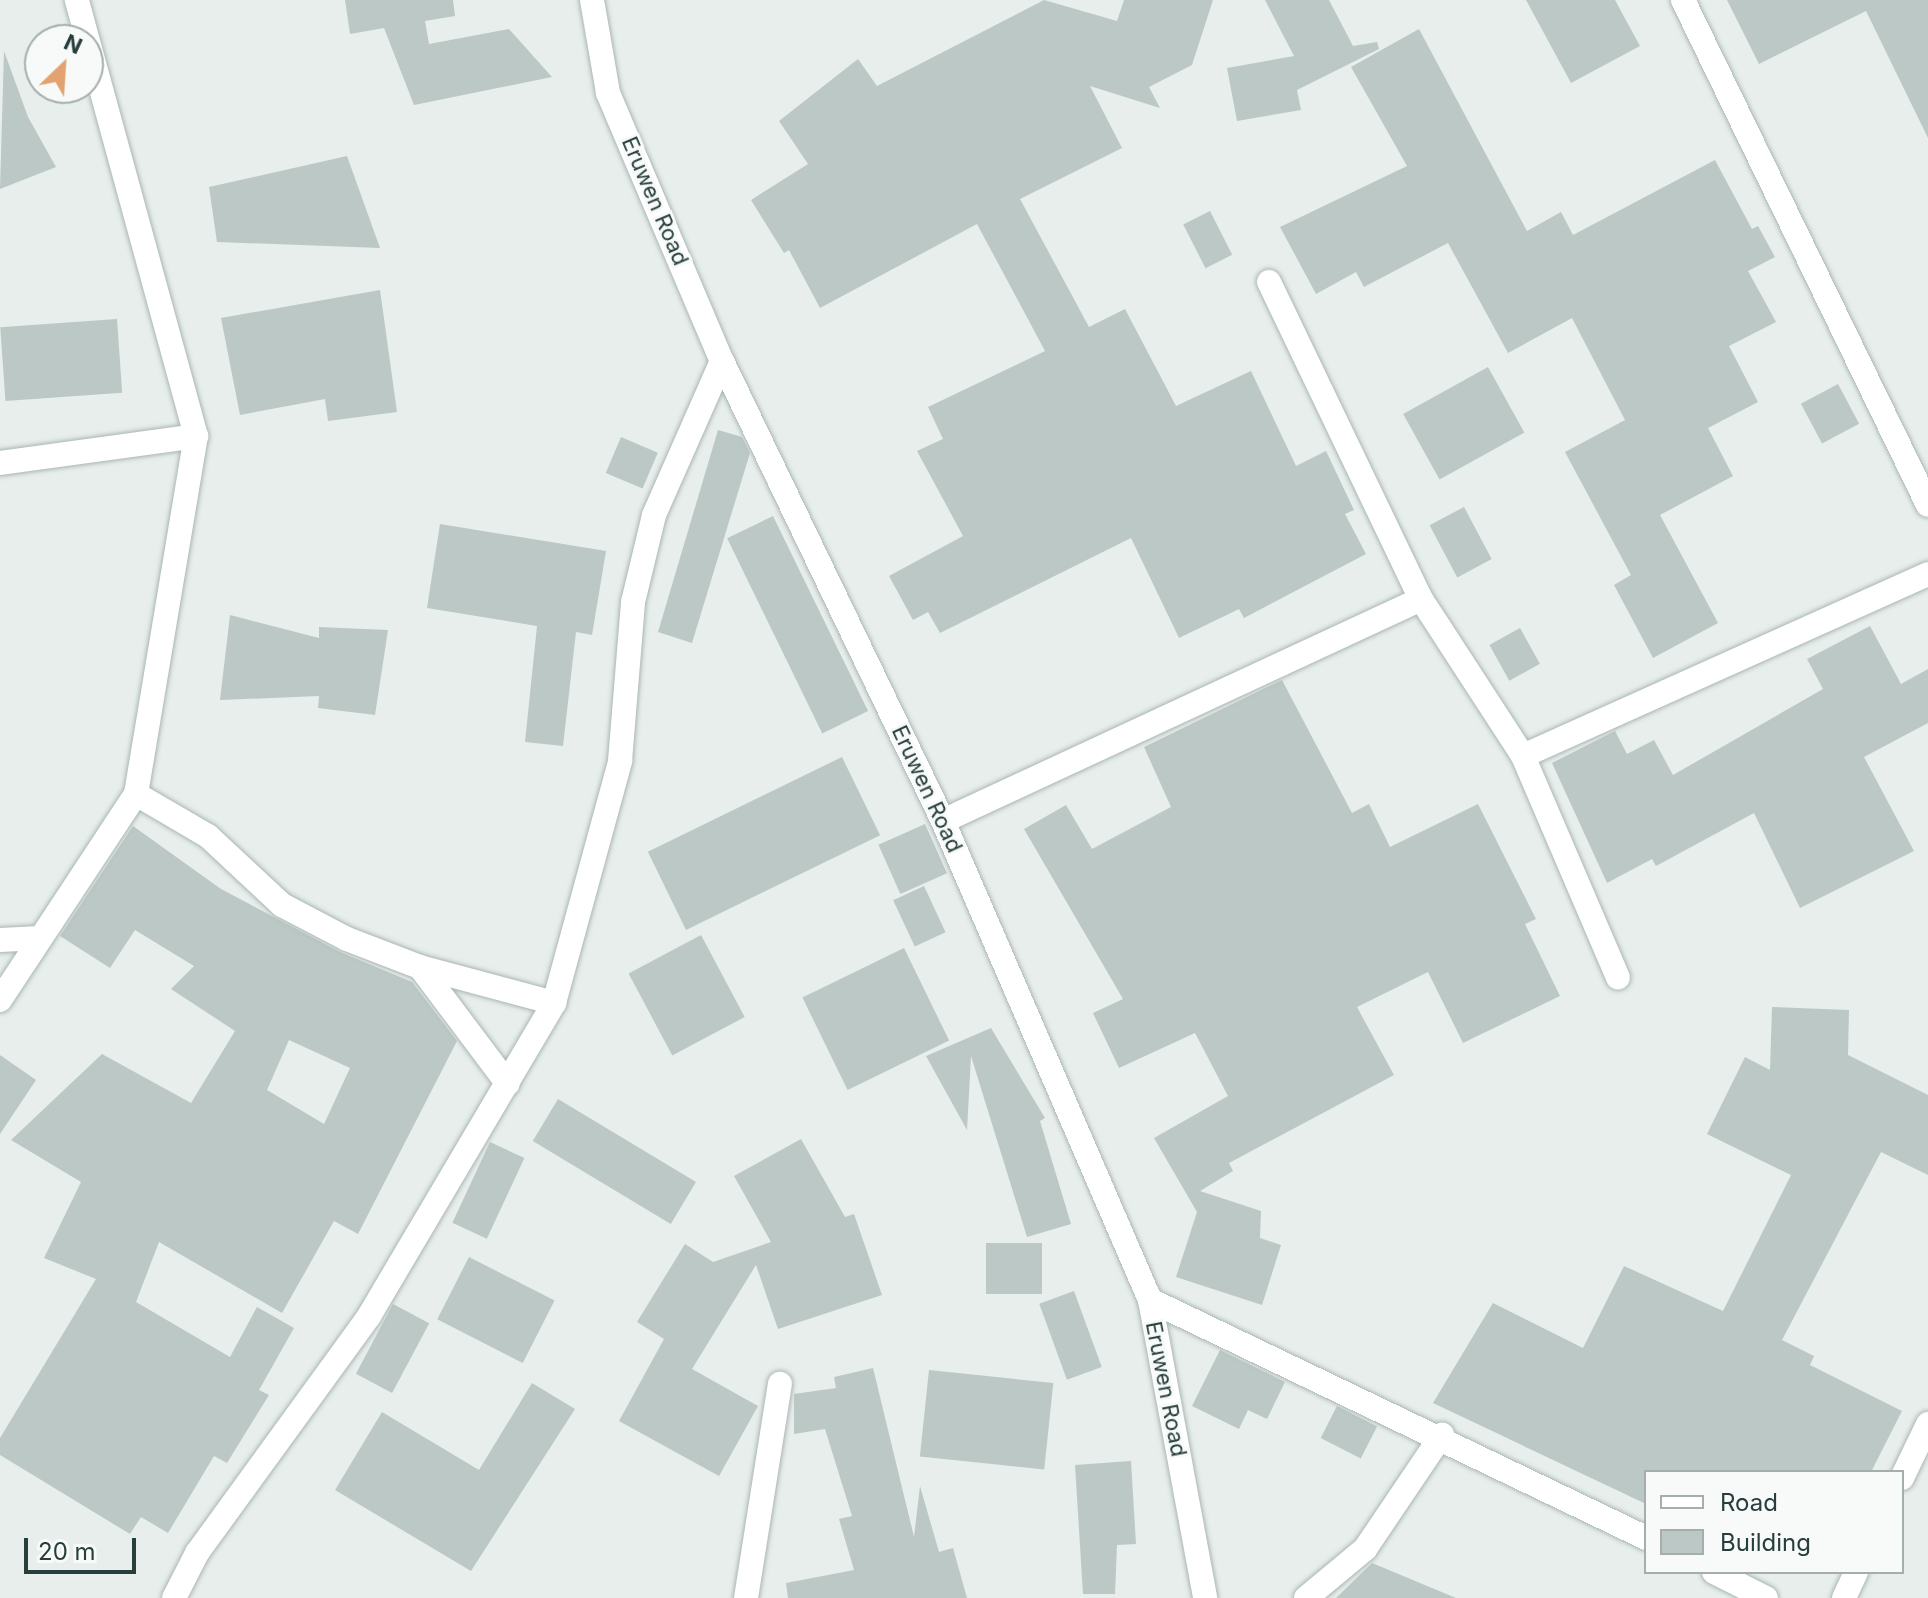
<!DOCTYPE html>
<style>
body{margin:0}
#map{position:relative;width:1928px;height:1598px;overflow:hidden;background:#e7eeec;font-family:Inter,sans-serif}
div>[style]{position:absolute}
.building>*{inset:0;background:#bcc8c5;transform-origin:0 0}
.roads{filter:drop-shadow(0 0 2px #aab6b4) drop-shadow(0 0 2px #aab6b4)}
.street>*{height:24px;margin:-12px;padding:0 12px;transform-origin:12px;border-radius:12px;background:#fff}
.secondary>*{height:24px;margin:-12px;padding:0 12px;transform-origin:12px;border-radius:12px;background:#fff}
span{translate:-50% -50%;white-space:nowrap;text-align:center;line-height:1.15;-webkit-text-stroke:6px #f7faf9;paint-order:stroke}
.street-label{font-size:22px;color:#273e3c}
.legend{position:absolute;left:1644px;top:1470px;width:260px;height:104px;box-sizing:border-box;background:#f7faf9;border:2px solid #a4afad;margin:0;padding:10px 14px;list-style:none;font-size:24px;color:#273e3c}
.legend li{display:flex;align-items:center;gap:16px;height:40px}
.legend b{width:40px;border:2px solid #a4afad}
.north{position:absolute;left:24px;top:24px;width:80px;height:80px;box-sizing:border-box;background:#f7faf9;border:2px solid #a4afad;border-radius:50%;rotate:25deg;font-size:22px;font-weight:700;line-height:32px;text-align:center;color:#273e3c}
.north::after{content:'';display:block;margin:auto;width:28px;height:36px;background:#e3a270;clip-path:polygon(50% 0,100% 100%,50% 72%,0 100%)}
.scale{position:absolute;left:24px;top:1538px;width:112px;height:36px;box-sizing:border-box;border:4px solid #273e3c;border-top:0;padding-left:10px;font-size:24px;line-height:28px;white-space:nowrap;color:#273e3c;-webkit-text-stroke:6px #f7faf9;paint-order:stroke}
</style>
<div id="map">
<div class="building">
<div style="clip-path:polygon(345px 0,453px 0,455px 16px,425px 21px,429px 44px,509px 29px,552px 77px,414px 105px,384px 28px,350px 34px)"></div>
<div style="clip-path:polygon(1044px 0,1117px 21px,1124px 0,1213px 0,1192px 65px,1149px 87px,1160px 108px,1090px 86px,1122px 148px,1020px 199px,1089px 327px,1125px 309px,1176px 406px,1251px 371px,1296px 466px,1326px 451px,1354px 510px,1345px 514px,1366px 554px,1244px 618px,1239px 609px,1179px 638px,1131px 538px,940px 633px,928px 612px,913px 620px,889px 576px,963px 536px,917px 451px,943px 439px,928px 407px,1045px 351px,977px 224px,820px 308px,789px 250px,784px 253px,751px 200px,808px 164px,779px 121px,858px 59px,877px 86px)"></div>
<div style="clip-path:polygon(1265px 0,1329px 0,1353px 46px,1377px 42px,1379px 49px,1297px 90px,1301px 110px,1237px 121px,1227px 68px,1294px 56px)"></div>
<div style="clip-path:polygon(1526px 0,1615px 0,1640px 46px,1571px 83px)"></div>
<div style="clip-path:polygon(1727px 0,1928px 0,1928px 138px,1866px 11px,1759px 64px)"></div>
<div style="clip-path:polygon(1419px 29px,1527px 231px,1561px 212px,1573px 235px,1715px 160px,1752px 229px,1758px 226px,1775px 257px,1748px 271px,1776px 322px,1729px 346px,1758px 402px,1708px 428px,1733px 476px,1660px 515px,1718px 623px,1653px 658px,1614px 585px,1631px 575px,1565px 452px,1625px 420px,1572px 318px,1508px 353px,1448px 243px,1364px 287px,1356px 272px,1316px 294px,1280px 227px,1407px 166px,1351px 67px)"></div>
<div style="clip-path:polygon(4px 51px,28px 117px,56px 167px,0 189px)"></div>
<div style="clip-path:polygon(347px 156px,380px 248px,217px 242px,209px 187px)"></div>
<div style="left:1210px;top:211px;width:49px;height:30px;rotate:63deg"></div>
<div style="clip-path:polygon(380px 290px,397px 412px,328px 421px,325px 399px,240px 415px,221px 318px)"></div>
<div style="left:117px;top:319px;width:74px;height:117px;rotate:86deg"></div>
<div style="left:1488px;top:367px;width:75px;height:97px;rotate:61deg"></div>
<div style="left:1838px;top:384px;width:45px;height:42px;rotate:62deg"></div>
<div style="clip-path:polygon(718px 430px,742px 437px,750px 453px,692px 643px,658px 632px)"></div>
<div style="left:621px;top:437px;width:40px;height:39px;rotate:23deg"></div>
<div style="left:1464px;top:507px;width:59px;height:39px;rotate:62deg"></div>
<div style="left:773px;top:516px;width:217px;height:51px;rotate:64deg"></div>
<div style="clip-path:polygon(440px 524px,606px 551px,592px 635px,576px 632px,563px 746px,525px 742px,537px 626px,427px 608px)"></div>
<div style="clip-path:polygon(230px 615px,319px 638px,319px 627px,388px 630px,375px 715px,318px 708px,319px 696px,220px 700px)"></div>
<div style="clip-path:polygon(1870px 626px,1901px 684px,1928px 669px,1928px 723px,1864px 757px,1914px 851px,1800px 908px,1754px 813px,1656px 866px,1652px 859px,1607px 883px,1552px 763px,1615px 731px,1627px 754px,1654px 740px,1673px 775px,1823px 689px,1807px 659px)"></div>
<div style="left:1520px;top:628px;width:41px;height:35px;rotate:61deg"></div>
<div style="clip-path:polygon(1282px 680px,1352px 813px,1369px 804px,1390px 847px,1478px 804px,1536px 919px,1525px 924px,1560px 996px,1463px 1043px,1428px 972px,1357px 1007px,1394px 1075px,1229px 1163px,1233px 1171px,1200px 1191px,1261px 1211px,1260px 1238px,1281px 1245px,1262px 1305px,1176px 1277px,1197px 1212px,1154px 1138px,1228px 1096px,1195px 1033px,1119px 1068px,1093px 1013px,1123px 999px,1024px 829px,1066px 805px,1092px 849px,1171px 807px,1144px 747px)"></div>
<div style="left:842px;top:757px;width:87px;height:216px;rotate:64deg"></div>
<div style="left:925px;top:824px;width:54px;height:51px;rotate:66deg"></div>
<div style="clip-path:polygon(evenodd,133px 826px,221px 889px,340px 952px,412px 982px,457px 1041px,358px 1234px,334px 1221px,282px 1313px,159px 1242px,136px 1302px,230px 1357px,257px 1307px,294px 1328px,259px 1390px,269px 1395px,227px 1463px,214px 1456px,168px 1533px,141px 1517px,130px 1534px,0 1455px,0 1438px,96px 1279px,44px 1258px,81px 1182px,11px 1140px,102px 1054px,191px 1103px,235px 1031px,171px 989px,194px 966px,135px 930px,110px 968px,60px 936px,133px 826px,289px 1040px,350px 1068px,324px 1124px,267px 1090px,289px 1040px)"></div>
<div style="left:924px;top:886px;width:51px;height:34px;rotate:65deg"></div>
<div style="left:701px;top:935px;width:93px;height:82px;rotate:62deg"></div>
<div style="left:904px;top:948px;width:103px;height:113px;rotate:64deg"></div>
<div style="clip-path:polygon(1772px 1007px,1849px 1010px,1848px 1055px,1928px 1095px,1928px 1175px,1881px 1152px,1782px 1340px,1814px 1356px,1810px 1365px,1902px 1411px,1871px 1472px,1646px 1472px,1646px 1504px,1433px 1403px,1493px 1303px,1583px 1348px,1624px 1266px,1723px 1311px,1791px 1175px,1707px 1134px,1745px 1057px,1770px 1070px)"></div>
<div style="clip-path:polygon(991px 1028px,1045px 1118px,1040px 1121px,1071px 1224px,1027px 1237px,971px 1056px,967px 1130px,926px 1056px)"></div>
<div style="clip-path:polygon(0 1055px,36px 1080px,0 1134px)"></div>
<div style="left:558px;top:1099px;width:161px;height:49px;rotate:31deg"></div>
<div style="clip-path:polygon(801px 1139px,845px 1217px,854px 1214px,882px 1295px,778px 1329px,756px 1265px,692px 1369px,758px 1406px,719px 1476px,619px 1421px,664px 1339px,637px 1322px,685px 1244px,713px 1262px,771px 1242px,734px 1176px)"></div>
<div style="left:490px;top:1142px;width:38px;height:89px;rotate:25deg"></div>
<div style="left:986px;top:1243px;width:56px;height:51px"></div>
<div style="left:469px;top:1257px;width:96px;height:70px;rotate:27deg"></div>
<div style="left:1074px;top:1291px;width:81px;height:37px;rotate:70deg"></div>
<div style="left:393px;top:1304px;width:41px;height:79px;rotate:28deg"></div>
<div style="clip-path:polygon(1220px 1350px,1285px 1382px,1267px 1419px,1248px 1410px,1239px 1429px,1192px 1406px)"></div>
<div style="clip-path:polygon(873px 1368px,914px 1537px,920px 1486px,939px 1552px,953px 1548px,967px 1598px,788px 1598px,786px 1583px,854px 1570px,839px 1519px,852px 1516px,825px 1429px,794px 1434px,794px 1394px,836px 1388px,834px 1377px)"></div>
<div style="left:929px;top:1370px;width:125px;height:87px;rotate:6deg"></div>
<div style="clip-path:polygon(532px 1383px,575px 1409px,471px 1571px,335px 1490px,382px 1412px,479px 1470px)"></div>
<div style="left:1337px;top:1406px;width:45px;height:36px;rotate:27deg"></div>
<div style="clip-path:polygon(1131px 1461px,1136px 1544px,1117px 1545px,1115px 1594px,1083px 1594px,1075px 1465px)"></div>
<div style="clip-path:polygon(1372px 1563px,1456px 1598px,1336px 1598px)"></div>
</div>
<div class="roads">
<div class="street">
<div style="left:1683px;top:0;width:561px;rotate:64.12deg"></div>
<div style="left:1269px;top:282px;width:352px;rotate:64.4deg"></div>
<div style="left:1421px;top:599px;width:187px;rotate:57deg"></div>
<div style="left:1523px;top:756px;width:241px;rotate:66.8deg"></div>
<div style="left:0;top:463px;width:198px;rotate:-7.8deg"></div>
<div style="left:1523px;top:756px;width:444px;rotate:-24.2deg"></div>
<div style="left:136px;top:794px;width:83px;rotate:30.3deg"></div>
<div style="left:208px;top:836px;width:101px;rotate:43deg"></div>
<div style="left:282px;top:905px;width:73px;rotate:27.6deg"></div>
<div style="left:347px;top:939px;width:78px;rotate:21deg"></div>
<div style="left:420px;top:967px;width:139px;rotate:15deg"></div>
<div style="left:943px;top:821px;width:527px;rotate:-24.91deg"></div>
<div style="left:0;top:940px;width:40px;rotate:-2.9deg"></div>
<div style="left:420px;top:967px;width:146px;rotate:53.1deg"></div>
<div style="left:0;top:1000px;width:247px;rotate:-56.6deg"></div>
<div style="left:136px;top:794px;width:363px;rotate:-80.5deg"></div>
<div style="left:196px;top:436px;width:452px;rotate:-105.3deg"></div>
<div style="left:1150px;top:1300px;width:550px;rotate:25.63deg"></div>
<div style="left:1902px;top:1478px;width:60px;rotate:-64.3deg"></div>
<div style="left:1714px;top:1572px;width:58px;rotate:26.6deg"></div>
<div style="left:174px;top:1598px;width:51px;rotate:-62.9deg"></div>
<div style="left:197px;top:1553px;width:293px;rotate:-54deg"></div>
<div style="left:369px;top:1316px;width:364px;rotate:-59.4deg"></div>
<div style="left:554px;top:1003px;width:251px;rotate:-74.7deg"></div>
<div style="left:620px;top:761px;width:160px;rotate:-85.3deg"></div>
<div style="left:633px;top:602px;width:89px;rotate:-76.4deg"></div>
<div style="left:654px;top:515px;width:168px;rotate:-66.2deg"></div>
<div style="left:746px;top:1598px;width:217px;rotate:-81deg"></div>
<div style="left:1306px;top:1598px;width:77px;rotate:-39.7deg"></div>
<div style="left:1365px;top:1549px;width:138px;rotate:-56deg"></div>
<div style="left:1844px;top:1598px;width:29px;rotate:-65deg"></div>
</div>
<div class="secondary">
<div style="left:592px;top:0;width:94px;rotate:80.2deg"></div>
<div style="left:608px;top:93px;width:291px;rotate:67deg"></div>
<div style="left:722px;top:361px;width:510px;rotate:64.34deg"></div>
<div style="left:943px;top:821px;width:522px;rotate:66.63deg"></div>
<div style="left:1150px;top:1300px;width:303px;rotate:79.5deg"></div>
</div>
</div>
<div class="street-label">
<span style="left:655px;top:201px;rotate:67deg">Eruwen Road</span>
<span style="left:927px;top:789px;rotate:65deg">Eruwen Road</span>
<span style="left:1166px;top:1389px;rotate:79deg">Eruwen Road</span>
</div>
<ul class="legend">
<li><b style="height:10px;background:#fff"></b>Road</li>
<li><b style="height:22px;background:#bcc8c5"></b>Building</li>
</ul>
<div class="north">N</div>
<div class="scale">20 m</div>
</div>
